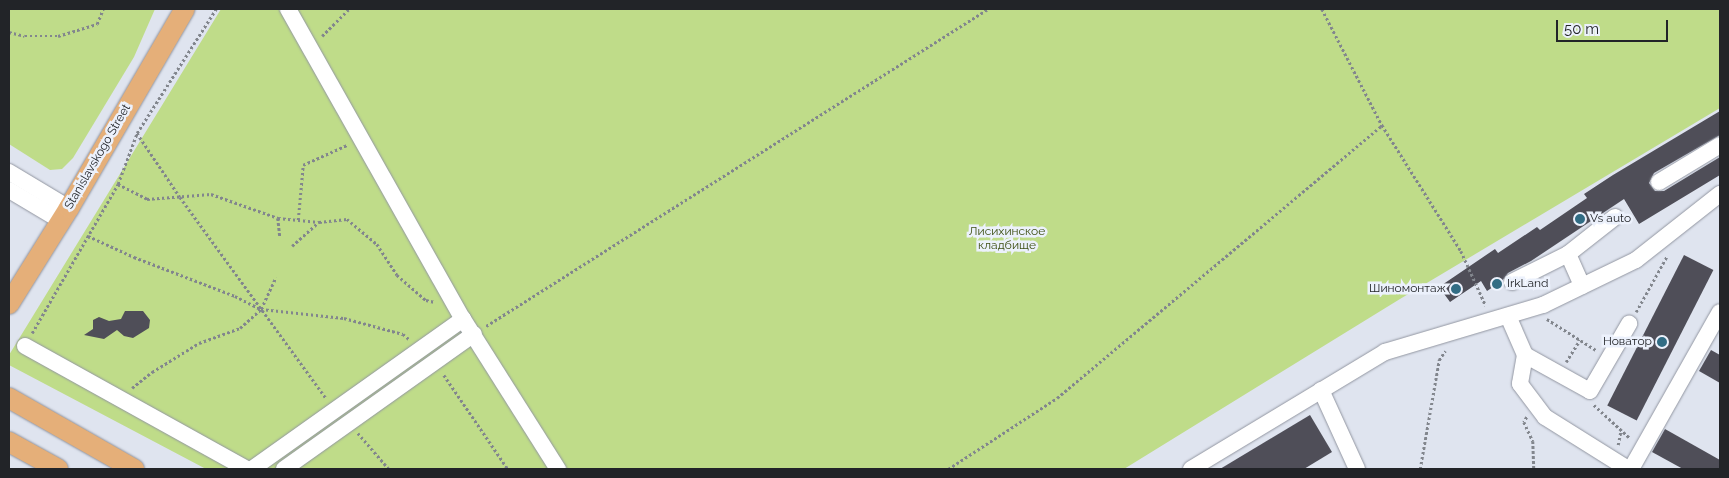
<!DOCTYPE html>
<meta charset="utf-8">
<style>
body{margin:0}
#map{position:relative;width:1729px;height:478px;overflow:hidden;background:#dfe4ef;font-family:Raleway,sans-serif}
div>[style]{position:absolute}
.green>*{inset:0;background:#bfdc89}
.building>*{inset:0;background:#4f4e58;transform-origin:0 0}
.path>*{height:2.5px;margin-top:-1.25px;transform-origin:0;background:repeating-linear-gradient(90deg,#82868d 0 2.5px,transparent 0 5px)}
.roads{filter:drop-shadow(0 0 1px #9296a1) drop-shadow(0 0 1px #9296a1)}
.minor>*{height:16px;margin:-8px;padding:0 8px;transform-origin:8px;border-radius:8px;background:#fff}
.major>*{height:20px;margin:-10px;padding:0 10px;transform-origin:10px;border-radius:10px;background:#e5af79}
.dots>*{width:14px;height:14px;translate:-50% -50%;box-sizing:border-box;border:2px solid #ecf1fc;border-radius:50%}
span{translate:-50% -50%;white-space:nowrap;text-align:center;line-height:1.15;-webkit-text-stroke:5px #ecf1fc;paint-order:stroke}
.street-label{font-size:12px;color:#222428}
.poi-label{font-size:12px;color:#222428}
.left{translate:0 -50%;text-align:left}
.right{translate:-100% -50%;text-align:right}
.park-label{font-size:12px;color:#3b4d10}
.frame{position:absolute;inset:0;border:10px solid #222428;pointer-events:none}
.scale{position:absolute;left:1556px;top:20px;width:112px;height:22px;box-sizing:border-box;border:2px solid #222428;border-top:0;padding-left:6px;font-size:15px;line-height:18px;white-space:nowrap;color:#222428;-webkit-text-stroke:4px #ecf1fc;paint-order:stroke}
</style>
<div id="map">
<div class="green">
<div style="clip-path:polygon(9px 9px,155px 9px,134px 57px,73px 158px,62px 169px,50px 170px,9px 144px)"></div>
<div style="clip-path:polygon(221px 9px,1720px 9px,1720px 108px,1400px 299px,1124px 469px,206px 469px,9px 365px,9px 355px)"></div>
</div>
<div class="building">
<div style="clip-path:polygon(1720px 111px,1720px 135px,1654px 173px,1649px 183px,1655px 191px,1664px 191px,1720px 157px,1720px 175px,1639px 224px,1624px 199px,1531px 261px,1508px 273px,1502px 281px,1487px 291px,1481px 281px,1450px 302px,1439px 287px,1495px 249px,1498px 253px,1537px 227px,1540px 230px,1587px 198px,1584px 194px,1613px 175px)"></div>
<div style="left:1684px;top:255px;width:33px;height:169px;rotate:27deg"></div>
<div style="clip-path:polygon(125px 311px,143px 311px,150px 320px,149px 328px,133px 338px,124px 336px,117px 330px,104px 339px,84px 335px,93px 329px,93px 320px,99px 317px,109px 321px,121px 319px)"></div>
<div style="clip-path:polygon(1711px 350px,1720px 355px,1720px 383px,1699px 371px)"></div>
<div style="clip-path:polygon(1310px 415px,1332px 452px,1304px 469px,1220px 469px)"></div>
<div style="clip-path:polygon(1665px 429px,1720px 460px,1720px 469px,1683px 469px,1652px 452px)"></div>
</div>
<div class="path">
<div style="left:1322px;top:9px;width:131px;rotate:62.7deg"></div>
<div style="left:1382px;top:125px;width:149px;rotate:57.9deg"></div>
<div style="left:1461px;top:251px;width:60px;rotate:65.6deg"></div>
<div style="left:9px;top:32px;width:16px;rotate:14deg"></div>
<div style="left:25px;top:36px;width:33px"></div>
<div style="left:58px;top:36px;width:41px;rotate:-17.1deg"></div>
<div style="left:97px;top:24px;width:16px;rotate:-68deg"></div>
<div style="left:322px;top:36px;width:38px;rotate:-45deg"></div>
<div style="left:137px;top:133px;width:77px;rotate:56.1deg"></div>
<div style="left:180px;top:197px;width:248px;rotate:54deg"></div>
<div style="left:118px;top:184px;width:33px;rotate:27deg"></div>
<div style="left:147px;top:199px;width:64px;rotate:-4.5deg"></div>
<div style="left:211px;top:194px;width:71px;rotate:19.7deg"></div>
<div style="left:278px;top:218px;width:41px;rotate:5.6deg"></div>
<div style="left:319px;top:222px;width:28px;rotate:-6deg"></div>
<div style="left:347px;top:219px;width:39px;rotate:40deg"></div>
<div style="left:377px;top:244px;width:37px;rotate:57deg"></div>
<div style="left:397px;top:275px;width:38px;rotate:41deg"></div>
<div style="left:426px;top:300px;width:9px;rotate:13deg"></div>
<div style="left:278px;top:218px;width:19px;rotate:84deg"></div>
<div style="left:298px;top:220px;width:55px;rotate:-84.8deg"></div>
<div style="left:303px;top:165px;width:48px;rotate:-24.4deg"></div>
<div style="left:88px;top:236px;width:51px;rotate:24.5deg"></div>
<div style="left:134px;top:257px;width:108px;rotate:21.1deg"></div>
<div style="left:235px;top:296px;width:29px;rotate:27deg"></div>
<div style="left:261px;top:309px;width:35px;rotate:-65deg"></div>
<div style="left:292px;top:246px;width:36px;rotate:-42deg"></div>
<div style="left:1636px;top:312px;width:64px;rotate:-61deg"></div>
<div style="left:1547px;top:319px;width:58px;rotate:32.3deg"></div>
<div style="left:486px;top:326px;width:594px;rotate:-32.27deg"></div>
<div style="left:32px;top:333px;width:172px;rotate:-60deg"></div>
<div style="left:118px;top:184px;width:54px;rotate:-69.6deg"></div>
<div style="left:137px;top:133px;width:147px;rotate:-57.5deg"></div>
<div style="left:1566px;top:362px;width:26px;rotate:-58deg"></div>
<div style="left:444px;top:375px;width:114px;rotate:55.8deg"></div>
<div style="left:132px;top:388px;width:26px;rotate:-39deg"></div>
<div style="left:152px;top:372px;width:55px;rotate:-31.7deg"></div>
<div style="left:199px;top:343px;width:44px;rotate:-20.1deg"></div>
<div style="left:240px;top:328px;width:28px;rotate:-42deg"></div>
<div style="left:261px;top:309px;width:83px;rotate:6.2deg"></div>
<div style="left:344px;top:318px;width:61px;rotate:15.2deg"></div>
<div style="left:403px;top:334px;width:8px;rotate:40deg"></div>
<div style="left:1594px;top:405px;width:49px;rotate:42.5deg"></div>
<div style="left:1527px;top:417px;width:6px;rotate:121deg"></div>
<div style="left:1524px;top:422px;width:21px;rotate:65deg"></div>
<div style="left:1533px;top:441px;width:28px;rotate:88deg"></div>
<div style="left:358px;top:433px;width:48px;rotate:49.3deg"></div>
<div style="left:1618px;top:445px;width:15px;rotate:-79deg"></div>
<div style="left:948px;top:469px;width:130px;rotate:-33.1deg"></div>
<div style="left:1057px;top:398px;width:424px;rotate:-40deg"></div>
<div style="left:1420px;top:469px;width:111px;rotate:-80.1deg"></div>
<div style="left:1439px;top:360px;width:11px;rotate:-56deg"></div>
</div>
<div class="roads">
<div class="minor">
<div style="left:288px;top:9px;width:356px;rotate:60.6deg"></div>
<div style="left:463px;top:319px;width:178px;rotate:57.7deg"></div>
<div style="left:9px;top:172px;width:70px;rotate:31deg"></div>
<div style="left:1659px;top:182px;width:71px;rotate:-31.2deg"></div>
<div style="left:9px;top:190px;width:61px;rotate:30.8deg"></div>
<div style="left:1568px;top:254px;width:60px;rotate:-38.2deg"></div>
<div style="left:1512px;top:282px;width:63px;rotate:-26.6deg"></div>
<div style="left:1568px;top:254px;width:35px;rotate:66deg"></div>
<div style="left:1508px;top:316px;width:43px;rotate:66.4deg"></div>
<div style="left:1525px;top:355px;width:74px;rotate:29deg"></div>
<div style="left:1590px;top:391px;width:78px;rotate:-59.8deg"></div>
<div style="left:25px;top:346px;width:254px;rotate:29deg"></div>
<div style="left:1525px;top:355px;width:29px;rotate:100deg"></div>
<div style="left:1520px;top:384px;width:41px;rotate:52.9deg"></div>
<div style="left:1545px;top:417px;width:98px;rotate:32.1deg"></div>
<div style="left:1321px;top:390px;width:87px;rotate:65.5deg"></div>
<div style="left:252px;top:469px;width:259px;rotate:-35.4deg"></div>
<div style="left:284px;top:469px;width:233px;rotate:-35.4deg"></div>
<div style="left:1191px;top:469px;width:227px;rotate:-31.1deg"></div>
<div style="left:1385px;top:352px;width:165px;rotate:-16.6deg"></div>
<div style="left:1543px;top:305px;width:103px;rotate:-25.8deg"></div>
<div style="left:1636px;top:260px;width:107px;rotate:-38.2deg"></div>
<div style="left:1631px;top:469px;width:180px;rotate:-60.5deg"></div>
</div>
<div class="major">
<div style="left:9px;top:304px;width:113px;rotate:-58deg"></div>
<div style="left:69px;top:208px;width:230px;rotate:-59.8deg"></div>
<div style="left:9px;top:398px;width:144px;rotate:29.6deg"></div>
<div style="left:9px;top:442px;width:56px;rotate:28.9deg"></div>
</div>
</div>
<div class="dots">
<div style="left:1580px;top:219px;background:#316c84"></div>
<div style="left:1497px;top:284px;background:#316c84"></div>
<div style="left:1456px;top:289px;background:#316c84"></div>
<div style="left:1662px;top:342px;background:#316c84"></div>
</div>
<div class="street-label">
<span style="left:98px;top:157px;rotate:-60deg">Stanislavskogo Street</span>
</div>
<div class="poi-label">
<span class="left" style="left:1590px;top:219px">Vs auto</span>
<span class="left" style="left:1507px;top:284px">IrkLand</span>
<span class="right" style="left:1446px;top:289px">Шиномонтаж</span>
<span class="right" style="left:1652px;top:342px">Новатор</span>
</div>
<div class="park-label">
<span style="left:1007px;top:239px">Лисихинское<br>кладбище</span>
</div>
<div class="frame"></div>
<div class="scale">50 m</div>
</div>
